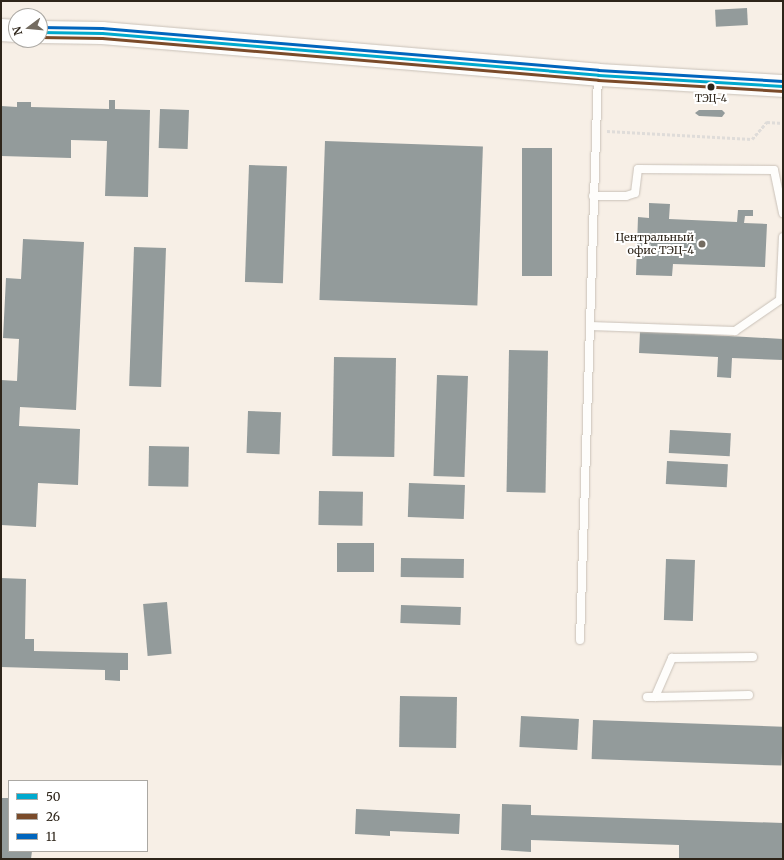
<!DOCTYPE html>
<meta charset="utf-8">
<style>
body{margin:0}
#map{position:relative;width:784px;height:860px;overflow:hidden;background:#f7efe6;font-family:Merriweather,serif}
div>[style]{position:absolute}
.building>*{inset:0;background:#939b9b;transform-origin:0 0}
.path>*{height:2.5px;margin-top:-1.25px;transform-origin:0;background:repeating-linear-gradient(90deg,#dfdcd9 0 3px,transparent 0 5px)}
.roads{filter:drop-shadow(0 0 1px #c9c1b8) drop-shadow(0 0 1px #c9c1b8)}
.lane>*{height:8px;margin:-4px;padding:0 4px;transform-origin:4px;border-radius:4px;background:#fefdfb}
.highway>*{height:22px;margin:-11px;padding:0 11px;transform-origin:11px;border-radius:11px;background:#fefdfb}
.bus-1>*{height:3px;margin:-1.5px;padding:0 1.5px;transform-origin:1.5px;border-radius:1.5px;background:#00a9ce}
.bus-2>*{height:3px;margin:-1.5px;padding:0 1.5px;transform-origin:1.5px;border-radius:1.5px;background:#7a4b2a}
.bus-3>*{height:3px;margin:-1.5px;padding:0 1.5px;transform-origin:1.5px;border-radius:1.5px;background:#0065bd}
.dots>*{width:11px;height:11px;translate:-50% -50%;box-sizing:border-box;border:2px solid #fff;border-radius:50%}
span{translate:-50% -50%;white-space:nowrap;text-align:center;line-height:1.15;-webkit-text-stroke:4px #fff;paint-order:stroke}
.bus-label{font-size:10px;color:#2e251a}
.poi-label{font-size:11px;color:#2e251a}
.right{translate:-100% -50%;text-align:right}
.frame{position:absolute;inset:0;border:2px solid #2e251a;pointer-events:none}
.legend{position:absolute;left:8px;top:780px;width:140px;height:72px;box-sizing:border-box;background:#fff;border:1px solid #aba8a3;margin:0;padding:5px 7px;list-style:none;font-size:12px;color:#2e251a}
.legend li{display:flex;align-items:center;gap:8px;height:20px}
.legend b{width:20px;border:1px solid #aba8a3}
.north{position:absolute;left:8px;top:8px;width:40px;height:40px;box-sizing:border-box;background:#fff;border:1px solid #aba8a3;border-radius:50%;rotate:254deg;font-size:11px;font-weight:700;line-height:16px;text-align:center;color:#2e251a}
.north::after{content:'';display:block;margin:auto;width:14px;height:18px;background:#746c61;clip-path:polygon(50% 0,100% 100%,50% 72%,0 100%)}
</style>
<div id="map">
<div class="building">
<div style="left:747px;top:8px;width:17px;height:32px;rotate:87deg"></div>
<div style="clip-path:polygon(109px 100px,115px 100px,115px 109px,150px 110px,148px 197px,105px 196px,107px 141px,71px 140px,71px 158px,1px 156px,1px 106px,17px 107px,17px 102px,31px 102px,31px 107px,109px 109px)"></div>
<div style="left:160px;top:109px;width:29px;height:39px;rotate:2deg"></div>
<div style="clip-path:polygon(699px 110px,722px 110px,725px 113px,722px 117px,699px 116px,695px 113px)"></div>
<div style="left:325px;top:141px;width:158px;height:159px;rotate:2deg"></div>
<div style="left:522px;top:148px;width:30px;height:128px"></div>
<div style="left:249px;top:165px;width:38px;height:117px;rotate:2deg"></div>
<div style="clip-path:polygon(649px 203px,670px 204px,669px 219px,737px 222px,738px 210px,753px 210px,753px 216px,745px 216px,744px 223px,767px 224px,765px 267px,673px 264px,672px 276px,636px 275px,638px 217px,649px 218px)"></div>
<div style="clip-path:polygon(23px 239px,84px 242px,76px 410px,20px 407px,19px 426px,80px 429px,78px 485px,38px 483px,36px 527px,1px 525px,1px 380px,17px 381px,19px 339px,3px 338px,6px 278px,21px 279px)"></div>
<div style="left:134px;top:247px;width:32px;height:139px;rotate:2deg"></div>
<div style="clip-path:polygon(640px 331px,783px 339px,783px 360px,732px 358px,731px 378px,717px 377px,718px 357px,639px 353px)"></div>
<div style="left:509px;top:350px;width:39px;height:142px;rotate:1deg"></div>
<div style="left:334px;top:357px;width:62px;height:99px;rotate:1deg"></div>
<div style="left:437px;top:375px;width:31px;height:101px;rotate:2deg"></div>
<div style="left:248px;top:411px;width:33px;height:42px;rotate:2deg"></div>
<div style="left:670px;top:430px;width:61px;height:23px;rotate:3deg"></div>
<div style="left:149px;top:446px;width:40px;height:40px;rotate:1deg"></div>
<div style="left:667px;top:461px;width:61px;height:23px;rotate:3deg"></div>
<div style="left:409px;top:483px;width:56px;height:34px;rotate:2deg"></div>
<div style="left:319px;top:491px;width:44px;height:34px;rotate:1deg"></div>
<div style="left:337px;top:543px;width:37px;height:29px"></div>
<div style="left:401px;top:558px;width:63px;height:19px;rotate:1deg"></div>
<div style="left:666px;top:559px;width:29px;height:61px;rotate:2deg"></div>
<div style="clip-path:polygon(1px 578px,26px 579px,25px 639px,34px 639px,34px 651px,128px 653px,128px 670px,120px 670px,120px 681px,105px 680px,105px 670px,1px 667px)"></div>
<div style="left:167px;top:602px;width:52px;height:24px;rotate:85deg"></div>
<div style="left:401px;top:605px;width:60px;height:18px;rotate:2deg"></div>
<div style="left:400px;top:696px;width:57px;height:51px;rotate:1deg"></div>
<div style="left:521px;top:716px;width:58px;height:31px;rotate:3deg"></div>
<div style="left:593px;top:720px;width:190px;height:39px;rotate:2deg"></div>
<div style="clip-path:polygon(1px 798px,9px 798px,9px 851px,32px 851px,31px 859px,1px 859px)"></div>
<div style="clip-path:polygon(502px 804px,531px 805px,531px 815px,783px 823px,783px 859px,679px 859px,679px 845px,531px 840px,531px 852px,501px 850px)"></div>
<div style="clip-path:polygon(356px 809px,460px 814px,459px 834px,390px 831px,390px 836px,355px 834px)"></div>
</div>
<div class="path">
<div style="left:607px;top:131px;width:145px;rotate:3.2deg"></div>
<div style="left:752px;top:139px;width:23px;rotate:-49deg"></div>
<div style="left:767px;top:122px;width:16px;rotate:4deg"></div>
</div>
<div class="roads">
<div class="lane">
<div style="left:593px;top:196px;width:33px"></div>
<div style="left:626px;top:196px;width:9px;rotate:-18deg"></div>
<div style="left:635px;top:193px;width:24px;rotate:-83deg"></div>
<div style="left:638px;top:169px;width:136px;rotate:0.4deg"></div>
<div style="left:774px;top:170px;width:44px;rotate:78.2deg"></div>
<div style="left:590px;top:326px;width:145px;rotate:2deg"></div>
<div style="left:735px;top:331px;width:55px;rotate:-34.6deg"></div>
<div style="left:780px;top:300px;width:63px;rotate:-87.3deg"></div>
<div style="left:580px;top:640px;width:565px;rotate:-88.18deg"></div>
<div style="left:647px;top:697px;width:8px"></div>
<div style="left:655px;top:697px;width:43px;rotate:-66.4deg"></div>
<div style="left:672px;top:658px;width:81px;rotate:-0.7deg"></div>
<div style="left:655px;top:697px;width:94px;rotate:-1.2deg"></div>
</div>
<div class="highway">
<div style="left:1px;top:30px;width:15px;rotate:4deg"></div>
<div style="left:40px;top:32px;width:62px;rotate:0.9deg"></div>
<div style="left:102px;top:33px;width:498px;rotate:4.8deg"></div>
<div style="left:598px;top:75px;width:185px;rotate:3.4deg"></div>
</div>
</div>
<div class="bus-1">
<div style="left:40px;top:32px;width:62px;rotate:0.9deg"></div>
<div style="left:102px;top:33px;width:498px;rotate:4.8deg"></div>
<div style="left:598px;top:75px;width:185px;rotate:3.4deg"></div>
</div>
<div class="bus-2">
<div style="left:40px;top:37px;width:62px;rotate:0.9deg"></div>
<div style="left:102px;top:38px;width:498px;rotate:4.8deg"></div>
<div style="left:598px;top:80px;width:185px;rotate:3.4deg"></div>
</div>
<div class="bus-3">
<div style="left:40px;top:27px;width:62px;rotate:0.9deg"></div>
<div style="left:102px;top:28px;width:498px;rotate:4.8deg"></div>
<div style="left:598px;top:70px;width:185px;rotate:3.4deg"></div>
</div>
<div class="dots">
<div style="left:711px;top:87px;background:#2e251a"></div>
<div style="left:702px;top:244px;background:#746c61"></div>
</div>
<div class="bus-label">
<span style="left:711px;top:99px">ТЭЦ-4</span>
</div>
<div class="poi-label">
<span class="right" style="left:694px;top:244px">Центральный<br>офис ТЭЦ-4</span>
</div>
<div class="frame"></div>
<ul class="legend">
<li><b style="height:5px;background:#00a9ce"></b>50</li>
<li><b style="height:5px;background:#7a4b2a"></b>26</li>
<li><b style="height:5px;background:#0065bd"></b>11</li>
</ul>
<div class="north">N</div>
</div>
